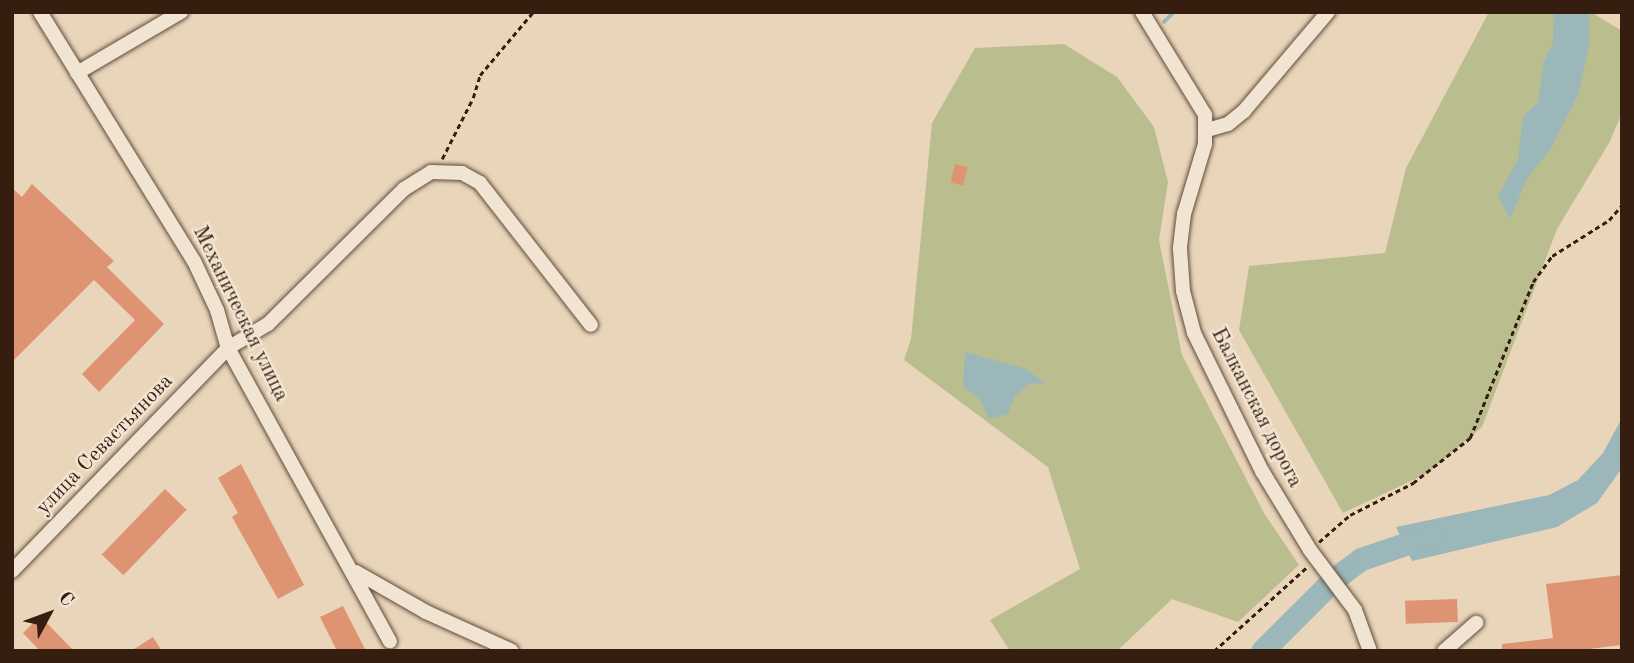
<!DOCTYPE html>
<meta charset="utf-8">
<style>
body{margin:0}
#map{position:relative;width:1634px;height:663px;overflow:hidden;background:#e9d6ba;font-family:"Old Standard TT",serif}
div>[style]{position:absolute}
.green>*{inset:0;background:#babd8d}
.water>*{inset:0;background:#9bb7b9}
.stream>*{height:3.5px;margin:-1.75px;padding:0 1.75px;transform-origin:1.75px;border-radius:1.75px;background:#9bb7b9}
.river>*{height:23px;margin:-11.5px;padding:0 11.5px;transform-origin:11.5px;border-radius:11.5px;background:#9bb7b9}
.building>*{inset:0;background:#de9473;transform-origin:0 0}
.path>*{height:2.5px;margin-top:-1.25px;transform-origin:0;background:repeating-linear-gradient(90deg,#351e10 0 5px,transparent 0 8.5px)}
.roads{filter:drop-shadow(0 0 2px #624c3a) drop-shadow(0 0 2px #624c3a)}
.minor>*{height:14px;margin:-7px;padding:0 7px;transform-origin:7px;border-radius:7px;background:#f1e4d2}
span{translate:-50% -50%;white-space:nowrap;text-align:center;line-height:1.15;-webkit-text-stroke:5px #f1e4d2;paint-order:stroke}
.street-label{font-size:21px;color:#351e10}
.frame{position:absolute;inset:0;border:14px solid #351e10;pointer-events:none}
.north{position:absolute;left:14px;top:579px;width:70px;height:70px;-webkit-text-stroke:5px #f1e4d2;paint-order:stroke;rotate:49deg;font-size:19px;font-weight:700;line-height:28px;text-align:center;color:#351e10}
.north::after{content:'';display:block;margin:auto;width:24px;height:32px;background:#351e10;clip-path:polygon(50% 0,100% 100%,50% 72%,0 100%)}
</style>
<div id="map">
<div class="green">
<div style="clip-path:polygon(1489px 12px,1591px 12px,1622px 31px,1622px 113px,1609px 143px,1557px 229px,1482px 427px,1428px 473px,1343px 513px,1239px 330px,1249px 266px,1385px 253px,1406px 168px)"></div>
<div style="clip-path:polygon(1064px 44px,1117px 77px,1154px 127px,1168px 182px,1159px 240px,1182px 355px,1264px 513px,1299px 565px,1238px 622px,1172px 599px,1117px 651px,1010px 651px,990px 620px,1080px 569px,1048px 467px,904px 360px,911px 339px,932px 123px,975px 48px)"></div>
</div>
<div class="water">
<div style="clip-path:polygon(1589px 12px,1589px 45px,1578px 95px,1551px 148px,1527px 179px,1510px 219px,1498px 196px,1518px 160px,1523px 117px,1538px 102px,1544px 62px,1553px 42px,1554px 14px)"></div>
<div style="clip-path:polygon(965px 352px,1026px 369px,1046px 384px,1030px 383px,1014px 397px,1008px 414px,989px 419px,980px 399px,963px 387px)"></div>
<div style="clip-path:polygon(1622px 418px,1622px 468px,1597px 503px,1557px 527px,1412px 561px,1396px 527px,1549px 495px,1578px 480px,1603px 453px)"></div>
</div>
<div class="stream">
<div style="left:1164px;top:22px;width:14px;rotate:-45deg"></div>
</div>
<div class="river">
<div style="left:1262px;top:651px;width:100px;rotate:-45deg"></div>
<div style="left:1333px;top:580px;width:35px;rotate:-37deg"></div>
<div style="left:1361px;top:559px;width:75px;rotate:-18.7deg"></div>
</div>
<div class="building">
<div style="left:955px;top:164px;width:13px;height:19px;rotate:13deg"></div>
<div style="clip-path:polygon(32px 184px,114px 261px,107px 267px,164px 324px,99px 392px,82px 374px,135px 320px,94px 280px,12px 362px,12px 188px,22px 197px)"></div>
<div style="clip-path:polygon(241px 464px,304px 585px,278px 599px,232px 517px,238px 513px,218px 478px)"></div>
<div style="left:165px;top:489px;width:30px;height:91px;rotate:44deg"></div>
<div style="clip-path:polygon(1622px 575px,1622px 645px,1573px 651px,1502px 651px,1502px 644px,1553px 638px,1546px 584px)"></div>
<div style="left:1457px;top:599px;width:23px;height:52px;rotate:88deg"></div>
<div style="clip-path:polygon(343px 606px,366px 651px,337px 651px,320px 617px)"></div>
<div style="clip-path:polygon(40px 616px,74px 651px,40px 651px,23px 633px)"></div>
<div style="clip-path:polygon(153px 637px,162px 651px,131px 651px)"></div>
</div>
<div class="path">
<div style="left:442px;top:159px;width:68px;rotate:-63.1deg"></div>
<div style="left:473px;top:98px;width:24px;rotate:-73deg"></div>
<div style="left:480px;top:75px;width:82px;rotate:-49.9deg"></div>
<div style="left:1319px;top:542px;width:41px;rotate:-41.1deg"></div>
<div style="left:1350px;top:515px;width:71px;rotate:-26.9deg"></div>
<div style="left:1413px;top:483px;width:73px;rotate:-38.3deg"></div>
<div style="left:1470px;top:438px;width:168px;rotate:-68deg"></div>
<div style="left:1533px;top:282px;width:32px;rotate:-54deg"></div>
<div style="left:1552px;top:256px;width:67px;rotate:-32.3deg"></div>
<div style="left:1609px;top:220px;width:20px;rotate:-49deg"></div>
<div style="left:1214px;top:651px;width:125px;rotate:-42.1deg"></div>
</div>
<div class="roads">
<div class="minor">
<div style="left:40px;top:12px;width:293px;rotate:58.3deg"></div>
<div style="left:194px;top:261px;width:54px;rotate:64.9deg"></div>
<div style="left:217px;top:310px;width:40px;rotate:74deg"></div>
<div style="left:228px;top:348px;width:335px;rotate:61.1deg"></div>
<div style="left:1142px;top:12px;width:121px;rotate:58.5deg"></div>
<div style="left:1205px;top:115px;width:29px;rotate:90deg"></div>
<div style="left:1205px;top:144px;width:73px;rotate:106.7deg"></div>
<div style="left:1184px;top:214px;width:35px;rotate:97deg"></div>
<div style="left:1180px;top:249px;width:42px;rotate:85.9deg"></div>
<div style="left:1183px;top:291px;width:43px;rotate:75.3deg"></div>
<div style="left:1194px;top:333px;width:154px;rotate:63.8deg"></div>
<div style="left:1262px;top:471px;width:92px;rotate:58.7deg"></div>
<div style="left:1310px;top:550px;width:75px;rotate:53.1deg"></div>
<div style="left:1355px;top:610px;width:44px;rotate:69.9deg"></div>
<div style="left:77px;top:73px;width:121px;rotate:-30.4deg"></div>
<div style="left:1207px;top:130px;width:22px;rotate:-16deg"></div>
<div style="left:1228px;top:124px;width:21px;rotate:-39deg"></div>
<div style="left:1244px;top:111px;width:130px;rotate:-49.7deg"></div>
<div style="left:12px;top:571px;width:310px;rotate:-45.9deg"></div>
<div style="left:228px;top:348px;width:47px;rotate:-31deg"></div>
<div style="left:268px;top:324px;width:192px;rotate:-44.8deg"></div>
<div style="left:404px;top:189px;width:32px;rotate:-32deg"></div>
<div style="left:431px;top:172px;width:31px;rotate:2deg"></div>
<div style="left:462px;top:173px;width:21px;rotate:29deg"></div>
<div style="left:480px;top:183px;width:180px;rotate:52deg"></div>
<div style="left:356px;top:572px;width:81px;rotate:29.7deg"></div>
<div style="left:426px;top:612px;width:94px;rotate:24.4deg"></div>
<div style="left:1444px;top:651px;width:43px;rotate:-41.2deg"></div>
</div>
</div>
<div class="street-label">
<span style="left:240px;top:314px;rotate:64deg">Механическая улица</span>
<span style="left:1256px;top:408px;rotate:63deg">Балканская дорога</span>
<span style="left:105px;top:445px;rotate:-46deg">улица Севастьянова</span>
</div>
<div class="frame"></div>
<div class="north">С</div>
</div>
